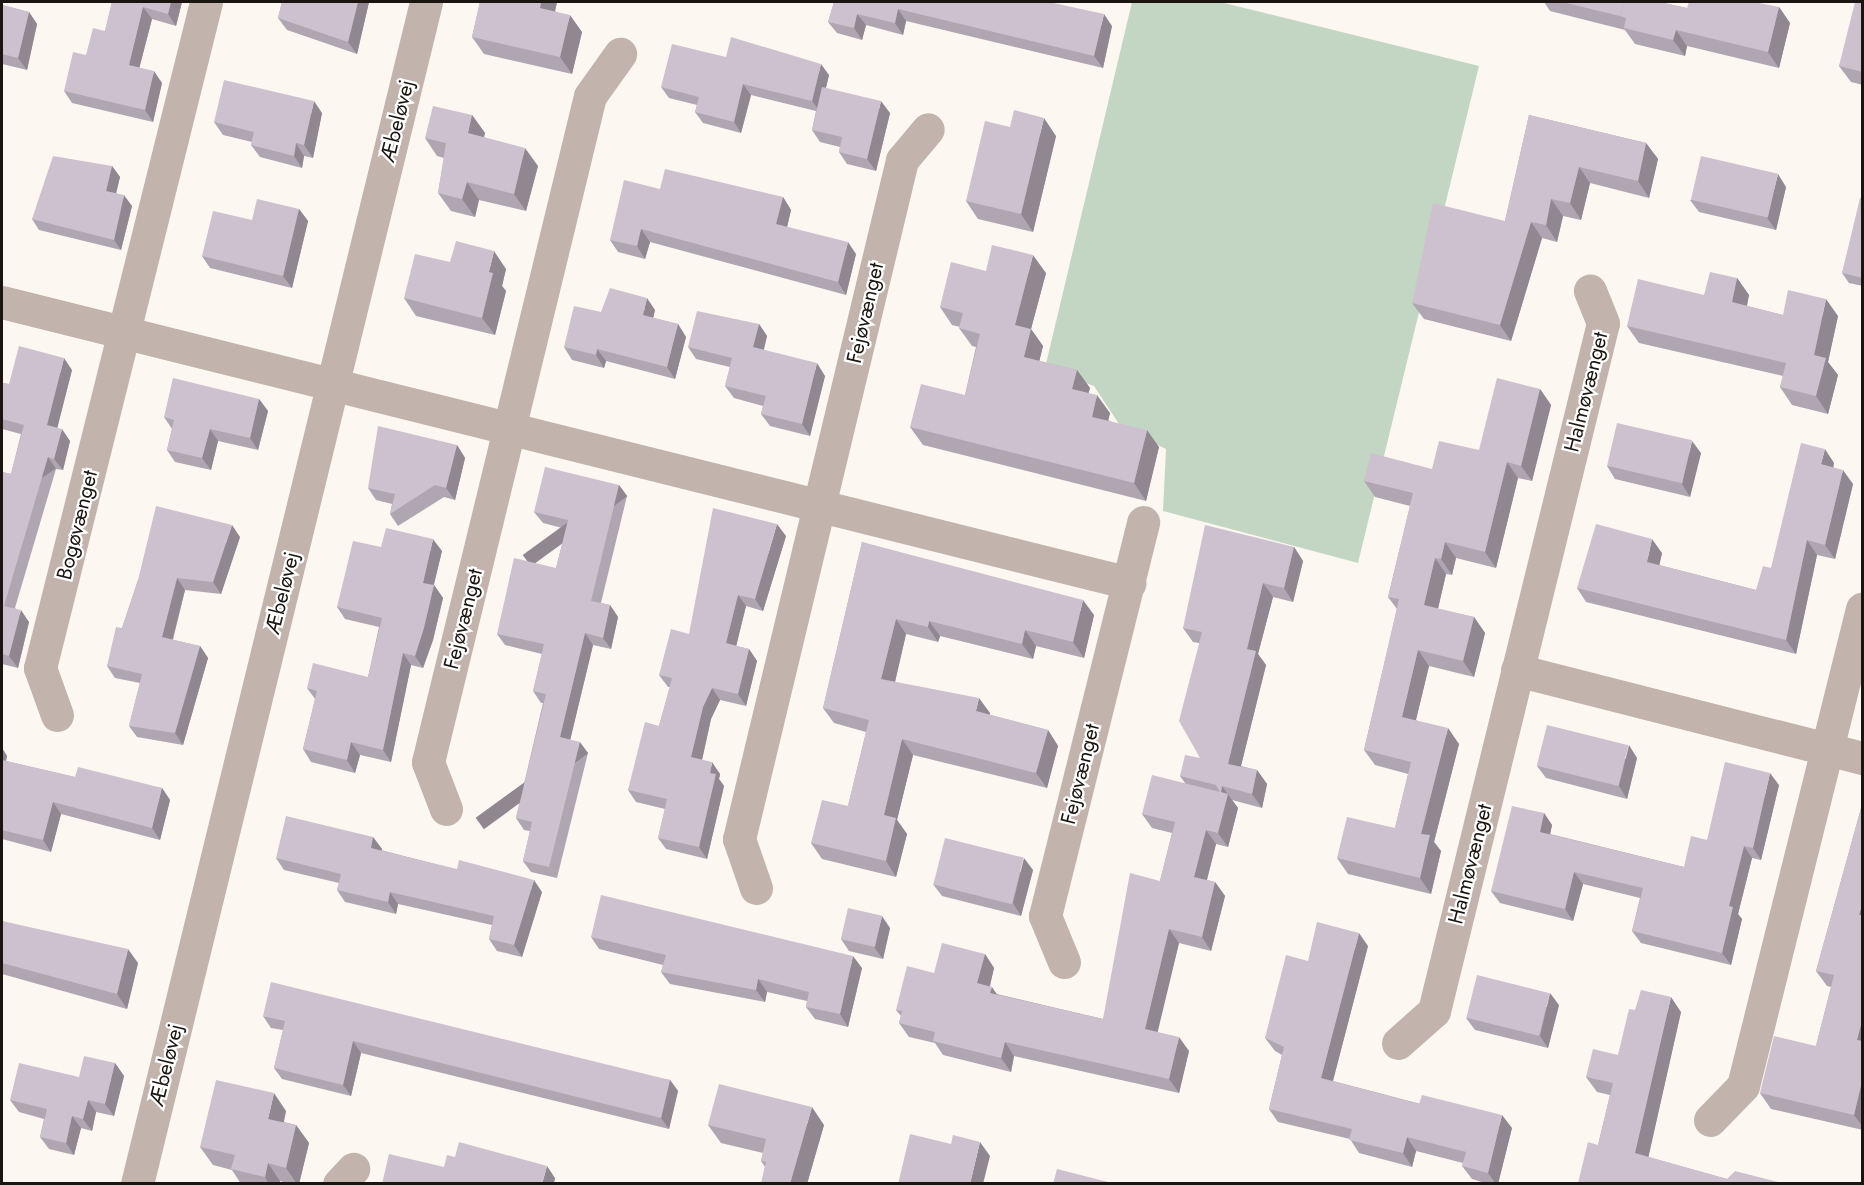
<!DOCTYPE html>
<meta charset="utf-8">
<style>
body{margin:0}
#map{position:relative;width:1864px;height:1185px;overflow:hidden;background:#fdf7f2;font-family:Jost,sans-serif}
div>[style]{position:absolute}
.green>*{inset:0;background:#c3d6c4}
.minor>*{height:33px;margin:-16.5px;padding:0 16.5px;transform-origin:16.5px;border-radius:16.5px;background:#c2b3ad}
.wall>*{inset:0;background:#b0a6b2}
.shaded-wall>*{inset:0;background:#908791;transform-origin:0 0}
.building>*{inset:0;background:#cdc1cf;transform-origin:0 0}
span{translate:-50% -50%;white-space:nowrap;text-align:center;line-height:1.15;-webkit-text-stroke:4.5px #fff;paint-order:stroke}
.street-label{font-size:21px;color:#1a1511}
.frame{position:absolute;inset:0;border:3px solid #1a1511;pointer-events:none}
</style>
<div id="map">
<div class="green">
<div style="clip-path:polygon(1132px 2px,1220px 2px,1479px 66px,1358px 563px,1163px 511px,1166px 449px,1121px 427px,1094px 386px,1045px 368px)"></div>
</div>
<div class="minor">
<div style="left:2px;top:302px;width:1162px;rotate:14deg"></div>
<div style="left:1517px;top:670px;width:356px;rotate:14.3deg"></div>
<div style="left:57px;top:715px;width:50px;rotate:-109.9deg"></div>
<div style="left:40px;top:668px;width:686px;rotate:-76deg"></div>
<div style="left:446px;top:809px;width:50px;rotate:-111deg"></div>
<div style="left:428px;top:762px;width:685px;rotate:-76.33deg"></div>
<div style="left:590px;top:96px;width:52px;rotate:-54.5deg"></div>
<div style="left:756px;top:888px;width:52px;rotate:-109.1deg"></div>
<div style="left:739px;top:839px;width:698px;rotate:-76.5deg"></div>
<div style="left:902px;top:160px;width:40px;rotate:-50deg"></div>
<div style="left:1064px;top:962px;width:50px;rotate:-112.4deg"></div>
<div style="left:1045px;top:916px;width:406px;rotate:-76deg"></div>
<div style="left:1398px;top:1043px;width:48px;rotate:-41.6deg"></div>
<div style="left:1434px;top:1011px;width:708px;rotate:-76.2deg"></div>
<div style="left:1603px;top:323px;width:35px;rotate:-112deg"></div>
<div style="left:1710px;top:1120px;width:47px;rotate:-45.9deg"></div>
<div style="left:1743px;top:1086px;width:492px;rotate:-76deg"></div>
<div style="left:137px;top:1184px;width:1217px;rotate:-76.26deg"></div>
<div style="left:339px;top:1184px;width:21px;rotate:-47deg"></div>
</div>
<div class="wall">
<div style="clip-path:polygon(112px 2px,182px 2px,176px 26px,152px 19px,139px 68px,162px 83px,153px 122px,72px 103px,64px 91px,86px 55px,105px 31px)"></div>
<div style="clip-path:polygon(282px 2px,369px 2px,357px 54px,287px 30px,278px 18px)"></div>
<div style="clip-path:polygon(480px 2px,557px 2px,555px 11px,582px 32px,572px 74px,484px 54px,472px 37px)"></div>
<div style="clip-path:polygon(834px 2px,1112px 26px,1103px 68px,906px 21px,903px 35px,866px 25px,862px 40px,837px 33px,828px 22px)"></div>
<div style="clip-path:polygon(1544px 2px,1659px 2px,1687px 8px,1779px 7px,1790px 23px,1779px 68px,1687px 46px,1685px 56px,1635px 44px,1625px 30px,1550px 11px)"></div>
<div style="clip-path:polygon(1863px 2px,1863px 85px,1851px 82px,1839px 66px)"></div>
<div style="clip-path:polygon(2px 5px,29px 12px,37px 24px,27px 70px,2px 64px)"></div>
<div style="clip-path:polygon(726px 57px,829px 75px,826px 88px,890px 113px,876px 171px,847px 164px,839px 152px,840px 147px,820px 142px,812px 130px,816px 111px,751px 95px,741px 133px,703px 123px,695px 112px,697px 105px,669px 98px,661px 87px)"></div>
<div style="clip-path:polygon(322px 113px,313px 158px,304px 156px,302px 168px,260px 157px,251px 145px,252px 142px,223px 135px,214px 122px)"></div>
<div style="clip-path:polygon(472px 115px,485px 133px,484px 137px,538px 166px,526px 211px,479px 200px,475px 217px,451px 211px,438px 193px,444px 158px,437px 156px,425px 138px)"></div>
<div style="clip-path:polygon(1529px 115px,1646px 143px,1658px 159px,1649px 198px,1590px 183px,1581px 220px,1563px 216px,1557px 242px,1542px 238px,1511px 341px,1424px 319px,1412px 303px,1505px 221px)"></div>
<div style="clip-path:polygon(1010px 127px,1056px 136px,1033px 232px,978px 219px,966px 201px)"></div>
<div style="clip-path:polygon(112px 166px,120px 177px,116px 193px,132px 206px,121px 250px,39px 230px,32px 219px)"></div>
<div style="clip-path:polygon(1786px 187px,1776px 230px,1699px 212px,1690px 200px)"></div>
<div style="clip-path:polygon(660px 189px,783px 197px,791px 210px,787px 227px,856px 254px,846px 295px,650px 242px,645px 259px,618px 252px,610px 240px)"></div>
<div style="clip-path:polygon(1863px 199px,1863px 286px,1849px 283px,1842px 273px)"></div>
<div style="clip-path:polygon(299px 209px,308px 221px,292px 288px,210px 268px,202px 256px)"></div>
<div style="clip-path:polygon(450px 262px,506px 269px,502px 286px,506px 291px,495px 335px,416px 316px,404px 298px)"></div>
<div style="clip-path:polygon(986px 271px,1046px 273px,1031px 329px,1043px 346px,1039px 361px,1077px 370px,1090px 388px,1088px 393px,1110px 413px,1108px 420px,1159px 447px,1146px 501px,923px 445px,910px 427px,965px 395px,976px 347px,972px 346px,959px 328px,960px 327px,952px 325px,940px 307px)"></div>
<div style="clip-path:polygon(1737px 278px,1749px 295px,1747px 306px,1783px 315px,1838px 316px,1828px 362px,1838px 375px,1828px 414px,1792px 405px,1780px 387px,1783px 376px,1639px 343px,1627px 326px,1704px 295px)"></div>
<div style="clip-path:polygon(655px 310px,653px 318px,678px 324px,686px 337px,675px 379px,606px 361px,604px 368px,572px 360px,564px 347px,601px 312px)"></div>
<div style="clip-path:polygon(759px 324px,767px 336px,764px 350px,825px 376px,810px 436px,770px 426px,761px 414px,763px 406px,734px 398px,725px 386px,730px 367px,696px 359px,688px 347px)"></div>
<div style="clip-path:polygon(72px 370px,57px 428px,70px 441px,63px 470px,56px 469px,15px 608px,29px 622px,18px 668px,2px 664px,2px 472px,11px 474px,21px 434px,2px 429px,2px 383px,9px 384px)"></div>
<div style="clip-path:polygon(1540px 389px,1551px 405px,1532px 481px,1518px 478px,1496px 568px,1456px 558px,1452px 575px,1446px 574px,1438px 609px,1474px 617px,1485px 633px,1474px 677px,1429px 666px,1416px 720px,1459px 744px,1434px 842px,1441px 851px,1431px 894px,1348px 874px,1337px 858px,1395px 828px,1408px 774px,1375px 765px,1364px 750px,1397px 609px,1388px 597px,1410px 506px,1375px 497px,1364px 481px,1432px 469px,1479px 450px)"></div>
<div style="clip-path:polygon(259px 399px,268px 411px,258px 450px,218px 441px,211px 470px,175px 462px,167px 450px,172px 429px,164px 417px)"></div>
<div style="clip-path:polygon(457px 445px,465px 458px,455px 500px,444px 497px,398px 526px,390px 514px,392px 504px,376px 500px,368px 488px)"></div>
<div style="clip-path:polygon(1701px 453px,1690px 497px,1615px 479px,1607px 466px)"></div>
<div style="clip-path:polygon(1834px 463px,1833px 467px,1853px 484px,1835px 559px,1817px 555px,1796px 654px,1586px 602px,1577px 588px,1662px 553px,1659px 565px,1756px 590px,1771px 568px)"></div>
<div style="clip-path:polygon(619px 485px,627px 496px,601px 603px,610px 605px,618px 617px,611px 649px,593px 645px,570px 740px,588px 753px,557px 878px,531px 872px,523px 861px,530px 831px,524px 830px,516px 818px,543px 703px,541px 703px,533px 691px,542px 654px,505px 645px,497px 634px,556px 568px,566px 529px,543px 523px,534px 512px)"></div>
<div style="clip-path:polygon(786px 536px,763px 611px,746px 606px,736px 646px,749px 649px,757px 661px,746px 706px,720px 700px,711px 719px,702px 760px,720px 774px,719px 779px,724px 786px,707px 859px,666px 849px,658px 838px,665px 809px,636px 802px,628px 790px,659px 726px,670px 687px,668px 687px,659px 675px,689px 634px)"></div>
<div style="clip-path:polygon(240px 537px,221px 594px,185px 590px,173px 640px,200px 646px,208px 658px,183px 745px,137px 737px,129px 726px,140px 683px,115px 678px,107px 666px,122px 628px,138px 580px)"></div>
<div style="clip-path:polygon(862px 542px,1094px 615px,1084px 658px,1036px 646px,1033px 659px,940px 636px,938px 642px,906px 634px,895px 682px,990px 713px,990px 715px,1048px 730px,1058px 746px,1047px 788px,913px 755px,897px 820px,907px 834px,896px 877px,822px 859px,811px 843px,848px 806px,866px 732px,834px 723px,823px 708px)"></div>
<div style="clip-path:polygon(381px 547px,442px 551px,434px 585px,443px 598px,433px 640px,423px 668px,411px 665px,391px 762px,360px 755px,355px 773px,311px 762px,303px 749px,315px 699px,307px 688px,368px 677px,379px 627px,345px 619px,337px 607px)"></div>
<div style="clip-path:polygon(1294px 547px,1303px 561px,1293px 602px,1273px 597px,1258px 654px,1266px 665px,1241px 766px,1257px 770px,1267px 784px,1262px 808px,1232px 800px,1238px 808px,1228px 847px,1216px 844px,1207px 880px,1215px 882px,1225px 896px,1211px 951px,1179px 943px,1157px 1032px,1189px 1051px,1179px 1093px,1014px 1056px,1011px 1072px,943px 1055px,935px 1043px,909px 1037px,899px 1023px,901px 1016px,896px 1010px,934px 973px,985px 954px,994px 968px,990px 986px,997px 994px,1103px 1019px,1160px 881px,1172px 833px,1152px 828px,1142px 814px,1185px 783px,1180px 776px,1200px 758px,1199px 643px,1193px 642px,1183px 628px)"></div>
<div style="clip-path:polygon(2px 748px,7px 756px,6px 761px,75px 777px,162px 788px,170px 800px,160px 840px,61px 814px,51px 852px,2px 839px)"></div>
<div style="clip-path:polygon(1637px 758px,1627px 799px,1546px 778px,1537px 766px)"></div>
<div style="clip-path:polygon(1779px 785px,1761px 860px,1752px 858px,1738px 914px,1742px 919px,1731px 965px,1641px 943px,1632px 931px,1640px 898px,1583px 884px,1573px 921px,1500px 903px,1491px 891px,1544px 813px,1552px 825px,1550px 834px,1684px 867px,1707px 840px)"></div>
<div style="clip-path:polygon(1863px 801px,1863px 1130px,1771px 1109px,1760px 1093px,1816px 1046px,1831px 987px,1827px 986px,1816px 971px)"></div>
<div style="clip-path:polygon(373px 837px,382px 849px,381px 850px,542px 892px,522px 957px,497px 951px,489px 939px,492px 925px,398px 904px,396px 914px,345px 902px,337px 890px,339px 883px,284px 870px,276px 858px)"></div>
<div style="clip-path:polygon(1033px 870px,1021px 916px,942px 896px,933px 884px)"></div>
<div style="clip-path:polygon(2px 921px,138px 963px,127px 1009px,2px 974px)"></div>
<div style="clip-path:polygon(890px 928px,883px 959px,849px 951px,841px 939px)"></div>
<div style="clip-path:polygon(591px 937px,862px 968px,848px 1027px,815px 1019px,806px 1007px,807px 1001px,767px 992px,765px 1002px,670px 984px,661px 972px,663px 965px,599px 949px)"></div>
<div style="clip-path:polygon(1368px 946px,1333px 1081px,1512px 1128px,1498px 1184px,1488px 1184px,1472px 1179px,1462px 1166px,1463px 1163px,1416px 1151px,1412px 1167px,1359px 1153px,1350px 1139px,1278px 1122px,1269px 1109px,1282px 1055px,1275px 1051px,1265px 1038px,1308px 961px)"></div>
<div style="clip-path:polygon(1559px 1005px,1548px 1048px,1475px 1030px,1466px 1018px)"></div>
<div style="clip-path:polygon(1635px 1010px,1681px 1012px,1648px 1157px,1727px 1179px,1786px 1184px,1579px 1184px,1598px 1145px,1610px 1095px,1597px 1092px,1586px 1077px,1618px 1055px)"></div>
<div style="clip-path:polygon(263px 1016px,670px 1080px,678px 1091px,669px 1129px,361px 1053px,351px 1096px,282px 1079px,274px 1068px,283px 1030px,271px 1028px)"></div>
<div style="clip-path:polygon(115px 1063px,124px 1076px,114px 1116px,96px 1112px,92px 1131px,81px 1128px,74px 1155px,49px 1149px,40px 1137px,44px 1119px,19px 1112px,10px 1100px,79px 1077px)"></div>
<div style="clip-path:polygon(286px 1111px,284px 1122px,296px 1125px,309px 1143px,299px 1184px,291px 1184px,280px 1181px,280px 1184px,241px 1184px,232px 1170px,213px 1165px,200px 1147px)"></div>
<div style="clip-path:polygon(708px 1125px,824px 1125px,807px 1184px,761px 1184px,765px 1167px,761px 1161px,763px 1153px,721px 1143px)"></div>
</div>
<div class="shaded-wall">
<div style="clip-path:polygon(171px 2px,182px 2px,176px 26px,168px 14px)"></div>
<div style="clip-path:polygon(358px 2px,369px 2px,357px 54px,348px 42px)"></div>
<div style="clip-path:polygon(541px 2px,557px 2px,552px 25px,540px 8px)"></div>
<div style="clip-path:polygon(143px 7px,152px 19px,137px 77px,129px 65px)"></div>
<div style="clip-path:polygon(1779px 7px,1790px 23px,1779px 68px,1768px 52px)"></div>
<div style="clip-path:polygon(898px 9px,906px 21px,903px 35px,895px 23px)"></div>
<div style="clip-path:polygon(29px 12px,37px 24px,27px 70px,18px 58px)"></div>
<div style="clip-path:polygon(857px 14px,866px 25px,862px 40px,854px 28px)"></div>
<div style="clip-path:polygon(1104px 14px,1112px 26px,1103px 68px,1094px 56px)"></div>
<div style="clip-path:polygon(570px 15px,582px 32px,572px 74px,560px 57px)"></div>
<div style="clip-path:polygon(1676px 30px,1687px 46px,1685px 56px,1673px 40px)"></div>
<div style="clip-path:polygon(821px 64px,829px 75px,820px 112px,812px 101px)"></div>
<div style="clip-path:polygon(154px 71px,162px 83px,153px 122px,145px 110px)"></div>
<div style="clip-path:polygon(743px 84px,751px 95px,741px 133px,734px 122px)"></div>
<div style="clip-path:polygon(314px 101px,322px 113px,313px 158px,304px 145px)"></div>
<div style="clip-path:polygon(881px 101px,890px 113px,876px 171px,867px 159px)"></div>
<div style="clip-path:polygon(472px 115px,485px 133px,480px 151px,468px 133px)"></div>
<div style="clip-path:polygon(1044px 118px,1056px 136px,1033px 232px,1021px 214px)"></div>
<div style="clip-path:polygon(296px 143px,304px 156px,302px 168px,294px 156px)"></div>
<div style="clip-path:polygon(1646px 143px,1658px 159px,1649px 198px,1638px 181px)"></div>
<div style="clip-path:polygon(525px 148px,538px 166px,526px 211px,514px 194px)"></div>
<div style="clip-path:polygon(112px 166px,120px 177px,114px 202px,106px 191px)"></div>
<div style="clip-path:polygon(1579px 167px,1590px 183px,1581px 220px,1570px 203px)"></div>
<div style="clip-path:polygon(1778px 174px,1786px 187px,1776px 230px,1767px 218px)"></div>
<div style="clip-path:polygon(467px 182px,479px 200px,475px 217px,462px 199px)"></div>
<div style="clip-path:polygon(124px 195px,132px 206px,121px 250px,114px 240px)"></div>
<div style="clip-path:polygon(783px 197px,791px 210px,785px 236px,776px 224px)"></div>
<div style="clip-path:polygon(1551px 199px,1563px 216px,1557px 242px,1546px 225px)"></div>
<div style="clip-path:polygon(299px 209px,308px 221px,292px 288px,283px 276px)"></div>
<div style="clip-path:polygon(1531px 222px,1542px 238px,1511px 341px,1500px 325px)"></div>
<div style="clip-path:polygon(641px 229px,650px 242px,645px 259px,637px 246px)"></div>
<div style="clip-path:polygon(848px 242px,856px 254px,846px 295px,838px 282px)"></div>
<div style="clip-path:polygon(494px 251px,506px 269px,502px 286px,506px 291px,495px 335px,482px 318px,489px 272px)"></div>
<div style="clip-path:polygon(1033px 255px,1046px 273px,1031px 329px,1043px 346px,1036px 375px,1024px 357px,1015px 325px)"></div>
<div style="clip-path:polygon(1737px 278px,1749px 295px,1744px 319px,1732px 302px)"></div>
<div style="clip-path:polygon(647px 298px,655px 310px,651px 327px,643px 315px)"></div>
<div style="clip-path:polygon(1826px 299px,1838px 316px,1828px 362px,1838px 375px,1828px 414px,1816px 396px,1814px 355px)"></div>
<div style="clip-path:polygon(678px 324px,686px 337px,675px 379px,667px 367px)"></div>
<div style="clip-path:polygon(759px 324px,767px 336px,761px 360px,753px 347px)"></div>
<div style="clip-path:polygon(597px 349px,606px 361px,604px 368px,596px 355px)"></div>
<div style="clip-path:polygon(64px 358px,72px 370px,55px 437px,47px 425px)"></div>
<div style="clip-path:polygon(817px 363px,825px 376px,810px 436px,802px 424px)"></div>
<div style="clip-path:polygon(1077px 370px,1090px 388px,1085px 407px,1072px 389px)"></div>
<div style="clip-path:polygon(1540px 389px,1551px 405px,1532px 481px,1521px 466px)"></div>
<div style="clip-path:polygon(1097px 395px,1110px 413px,1105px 434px,1092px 417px)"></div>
<div style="clip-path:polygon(259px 399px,268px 411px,258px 450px,250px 438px)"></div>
<div style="clip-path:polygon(62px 429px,70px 441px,63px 470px,54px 459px)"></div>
<div style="clip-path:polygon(210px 429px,218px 441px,211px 470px,202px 458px)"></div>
<div style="clip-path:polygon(1147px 430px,1159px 447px,1146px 501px,1134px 483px)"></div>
<div style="clip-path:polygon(1692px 441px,1701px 453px,1690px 497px,1682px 484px)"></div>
<div style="clip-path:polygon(457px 445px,465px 458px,455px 500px,446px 488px)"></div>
<div style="clip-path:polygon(1825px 449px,1834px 463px,1831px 478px,1821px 464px)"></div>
<div style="left:48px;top:457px;width:14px;height:155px;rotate:56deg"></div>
<div style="clip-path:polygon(1507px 462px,1518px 478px,1496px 568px,1485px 552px)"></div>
<div style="clip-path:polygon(1843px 470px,1853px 484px,1835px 559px,1825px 545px)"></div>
<div style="left:619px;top:485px;width:14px;height:119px;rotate:54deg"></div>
<div style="clip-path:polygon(777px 524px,786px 536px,763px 611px,755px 599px)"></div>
<div style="clip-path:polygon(232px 525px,240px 537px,221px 594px,213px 582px)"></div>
<div style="clip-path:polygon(433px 539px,442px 551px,431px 595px,423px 583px)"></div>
<div style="clip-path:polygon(1652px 539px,1662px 553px,1657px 576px,1647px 562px)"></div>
<div style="clip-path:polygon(1807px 540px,1817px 555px,1796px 654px,1786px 640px)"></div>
<div style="clip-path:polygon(1445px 542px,1456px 558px,1452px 575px,1441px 559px)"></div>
<div style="clip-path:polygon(1294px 547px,1303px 561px,1293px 602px,1284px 588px)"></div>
<div style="clip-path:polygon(1435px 558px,1446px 574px,1435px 621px,1424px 605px)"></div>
<div style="clip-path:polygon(177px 578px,185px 590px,170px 649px,162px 637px)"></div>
<div style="clip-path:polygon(1263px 583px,1273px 597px,1258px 654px,1266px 665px,1238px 778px,1228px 764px,1247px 649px)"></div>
<div style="clip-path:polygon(434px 585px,443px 598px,433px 640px,423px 668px,415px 656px)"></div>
<div style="clip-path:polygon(738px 595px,746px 606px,734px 655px,726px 643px)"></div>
<div style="clip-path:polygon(1083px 600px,1094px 615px,1084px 658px,1073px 642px)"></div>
<div style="clip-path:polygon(610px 605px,618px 617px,611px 649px,603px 638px)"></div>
<div style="clip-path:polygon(21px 610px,29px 622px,18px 668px,9px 656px)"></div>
<div style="clip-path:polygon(1474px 617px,1485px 633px,1474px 677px,1463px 661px)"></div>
<div style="clip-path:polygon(896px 619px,906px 634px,892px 695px,881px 679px)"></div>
<div style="clip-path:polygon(929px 621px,940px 636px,938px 642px,928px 627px)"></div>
<div style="clip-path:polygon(1025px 630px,1036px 646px,1033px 659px,1022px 644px)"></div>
<div style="clip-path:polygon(585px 633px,593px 645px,568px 749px,560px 737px)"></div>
<div style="clip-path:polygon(200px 646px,208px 658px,183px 745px,175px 733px)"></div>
<div style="clip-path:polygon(749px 649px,757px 661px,746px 706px,738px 694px)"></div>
<div style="clip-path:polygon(1418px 650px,1429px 666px,1413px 732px,1402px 717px)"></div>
<div style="clip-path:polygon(403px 653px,411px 665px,391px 762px,383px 750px)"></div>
<div style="clip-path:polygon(712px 688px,720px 700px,711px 719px,700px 769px,691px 757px,703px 707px)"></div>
<div style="clip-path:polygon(979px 698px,990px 713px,987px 727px,976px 711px)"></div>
<div style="clip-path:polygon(1448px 728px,1459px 744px,1434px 842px,1441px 851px,1431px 894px,1420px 878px,1421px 834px)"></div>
<div style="clip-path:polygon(1048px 730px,1058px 746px,1047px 788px,1036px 773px)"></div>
<div style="clip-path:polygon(902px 739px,913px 755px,897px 820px,907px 834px,896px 877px,886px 861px,884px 815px)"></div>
<div style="clip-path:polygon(351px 742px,360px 755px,355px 773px,347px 760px)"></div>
<div style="left:580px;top:742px;width:14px;height:129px;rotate:54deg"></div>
<div style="clip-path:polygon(1629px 745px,1637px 758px,1627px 799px,1619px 786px)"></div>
<div style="clip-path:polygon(2px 748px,7px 756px,4px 770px,2px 767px)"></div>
<div style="clip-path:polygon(712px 762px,720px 774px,719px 779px,724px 786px,707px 859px,699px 847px)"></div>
<div style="clip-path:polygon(1257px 770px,1267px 784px,1262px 808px,1252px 794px)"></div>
<div style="clip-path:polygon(1770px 773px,1779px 785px,1761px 860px,1753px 848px)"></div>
<div style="clip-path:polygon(1222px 786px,1238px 808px,1228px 847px,1218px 833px,1221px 792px)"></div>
<div style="clip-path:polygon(162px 788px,170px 800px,160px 840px,152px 828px)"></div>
<div style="clip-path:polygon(53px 802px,61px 814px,51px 852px,43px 840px)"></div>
<div style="clip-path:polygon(1544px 813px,1552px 825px,1548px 844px,1540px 832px)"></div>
<div style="clip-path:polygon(1206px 830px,1216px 844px,1204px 891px,1194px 877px)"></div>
<div style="clip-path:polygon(373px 837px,382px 849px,379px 859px,371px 848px)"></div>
<div style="clip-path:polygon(1744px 846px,1752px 858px,1738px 914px,1742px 919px,1731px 965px,1722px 953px,1729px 906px)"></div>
<div style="clip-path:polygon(1024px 858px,1033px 870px,1021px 916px,1013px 903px)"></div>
<div style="clip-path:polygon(1574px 872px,1583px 884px,1573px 921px,1565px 909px)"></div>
<div style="clip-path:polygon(534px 880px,542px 892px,522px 957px,514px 945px)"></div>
<div style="clip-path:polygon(1215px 882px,1225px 896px,1211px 951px,1202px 937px)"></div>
<div style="clip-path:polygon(390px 892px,398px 904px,396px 914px,388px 902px)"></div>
<div style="clip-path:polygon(1863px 902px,1863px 919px,1859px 915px)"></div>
<div style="clip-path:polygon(882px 916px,890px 928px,883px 959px,874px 947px)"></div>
<div style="clip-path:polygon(1169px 929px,1179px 943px,1155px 1043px,1145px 1029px)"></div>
<div style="clip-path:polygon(1359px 933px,1368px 946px,1330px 1092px,1321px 1078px)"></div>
<div style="clip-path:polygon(128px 949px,138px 963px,127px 1009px,117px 994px)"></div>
<div style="clip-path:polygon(985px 954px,994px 968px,987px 997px,977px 983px)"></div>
<div style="clip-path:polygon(853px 956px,862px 968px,848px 1027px,840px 1014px)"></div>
<div style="clip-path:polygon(758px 979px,767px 992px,765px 1002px,756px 990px)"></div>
<div style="clip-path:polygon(992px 987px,1001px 1001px,990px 993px)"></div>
<div style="clip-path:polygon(1550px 993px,1559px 1005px,1548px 1048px,1540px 1036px)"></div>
<div style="clip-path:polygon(1671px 997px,1681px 1012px,1646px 1168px,1635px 1153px)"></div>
<div style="clip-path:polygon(1863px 1017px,1863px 1047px,1857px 1040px)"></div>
<div style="clip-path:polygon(1179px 1037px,1189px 1051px,1179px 1093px,1169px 1079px)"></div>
<div style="clip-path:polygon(353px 1041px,361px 1053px,351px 1096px,343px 1085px)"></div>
<div style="clip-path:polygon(1005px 1042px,1014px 1056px,1011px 1072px,1001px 1058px)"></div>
<div style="clip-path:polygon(115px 1063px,124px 1076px,114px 1116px,105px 1104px)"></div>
<div style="clip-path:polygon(1863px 1077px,1863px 1127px,1854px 1115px)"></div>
<div style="clip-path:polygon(670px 1080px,678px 1091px,669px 1129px,661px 1118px)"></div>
<div style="clip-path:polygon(274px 1093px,286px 1111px,280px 1137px,268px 1119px)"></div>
<div style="clip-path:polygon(88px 1100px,96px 1112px,92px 1131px,83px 1119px)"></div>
<div style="clip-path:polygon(812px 1107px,824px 1125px,807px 1184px,790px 1184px)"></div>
<div style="clip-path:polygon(1502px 1115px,1512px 1128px,1498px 1184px,1496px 1184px,1488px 1173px)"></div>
<div style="clip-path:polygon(72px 1116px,81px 1128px,74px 1155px,66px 1143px)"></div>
<div style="clip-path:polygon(296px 1125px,309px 1143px,299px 1184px,297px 1184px,286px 1168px)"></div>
<div style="clip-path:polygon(1407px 1137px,1416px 1151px,1412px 1167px,1403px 1153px)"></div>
<div style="clip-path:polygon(980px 1142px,990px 1156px,983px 1184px,970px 1184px)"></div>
<div style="clip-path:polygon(268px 1163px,280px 1181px,280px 1184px,269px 1184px,265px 1177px)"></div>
<div style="clip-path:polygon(547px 1166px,555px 1178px,554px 1184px,542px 1184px)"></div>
</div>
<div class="building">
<div style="clip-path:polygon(112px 2px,171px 2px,168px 14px,143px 7px,129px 65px,154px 71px,145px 110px,64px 91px,73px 52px,86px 55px,93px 28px,105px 31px)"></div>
<div style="clip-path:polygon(282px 2px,358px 2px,348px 42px,278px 18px)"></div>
<div style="clip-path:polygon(480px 2px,541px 2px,540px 8px,570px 15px,560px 57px,472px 37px)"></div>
<div style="clip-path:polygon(834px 2px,1049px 2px,1104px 14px,1094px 56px,898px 9px,895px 23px,857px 14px,854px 28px,828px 22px)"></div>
<div style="clip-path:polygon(1562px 2px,1624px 2px,1620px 16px)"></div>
<div style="clip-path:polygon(1624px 2px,1659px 2px,1687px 8px,1689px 2px,1754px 2px,1779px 7px,1768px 52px,1676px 30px,1673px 40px,1624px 28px,1626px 18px,1620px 16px)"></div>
<div style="clip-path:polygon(1855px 2px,1863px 2px,1863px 72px,1839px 66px)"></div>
<div style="clip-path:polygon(2px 5px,29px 12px,18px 58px,2px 54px)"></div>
<div style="clip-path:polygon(731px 37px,821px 64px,812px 101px,743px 84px,734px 122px,695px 112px,699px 97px,661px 87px,672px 44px,726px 57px)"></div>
<div style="clip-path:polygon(224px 80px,314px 101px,304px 145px,296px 143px,294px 156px,251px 145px,254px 132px,214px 122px)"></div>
<div style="clip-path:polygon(822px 87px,881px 101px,867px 159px,839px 152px,842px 137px,812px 130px)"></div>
<div style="clip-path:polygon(433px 106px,472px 115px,468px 133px,525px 148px,514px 194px,467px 182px,462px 199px,438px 193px,446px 143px,425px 138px)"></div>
<div style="clip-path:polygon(1014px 110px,1044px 118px,1021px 214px,966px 201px,985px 121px,1010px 127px)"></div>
<div style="clip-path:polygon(1529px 115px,1646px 143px,1638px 181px,1579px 167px,1570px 203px,1551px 199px,1546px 225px,1531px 222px,1500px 325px,1412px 303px,1433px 203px,1505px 221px)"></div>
<div style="clip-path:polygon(53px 156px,112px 166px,106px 191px,124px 195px,114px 240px,32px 219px)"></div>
<div style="left:1701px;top:156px;width:79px;height:45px;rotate:13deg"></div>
<div style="clip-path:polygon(665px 169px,783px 197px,776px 224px,848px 242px,838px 282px,641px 229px,637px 246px,610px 240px,624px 180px,660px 189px)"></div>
<div style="clip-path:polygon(1860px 198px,1863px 199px,1863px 278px,1842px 273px)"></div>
<div style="clip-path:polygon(257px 199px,299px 209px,283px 276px,202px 256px,213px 211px,252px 220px)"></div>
<div style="clip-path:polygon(456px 241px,494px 251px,489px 272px,493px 273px,482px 318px,404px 298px,415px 254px,450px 262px)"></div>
<div style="clip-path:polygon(992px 245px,1033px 255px,1015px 325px,1031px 329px,1024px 357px,1077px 370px,1072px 389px,1097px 395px,1092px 417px,1147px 430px,1134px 483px,910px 427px,921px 384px,965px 395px,980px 334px,959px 328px,963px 313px,940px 307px,951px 262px,986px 271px)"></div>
<div style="clip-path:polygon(1710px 272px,1737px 278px,1732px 302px,1783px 315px,1788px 290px,1826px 299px,1814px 355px,1826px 358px,1816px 396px,1780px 387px,1786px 363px,1627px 326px,1638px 279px,1704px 295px)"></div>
<div style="clip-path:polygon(610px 288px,647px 298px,643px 315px,678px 324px,667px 367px,597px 349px,596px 355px,564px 347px,574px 306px,601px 312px)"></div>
<div style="clip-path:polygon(697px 311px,759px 324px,753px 347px,817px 363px,802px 424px,761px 414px,766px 396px,725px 386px,732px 358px,688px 347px)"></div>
<div style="clip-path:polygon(19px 346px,64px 358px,47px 425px,62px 429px,54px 459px,48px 457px,4px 606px,21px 610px,9px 656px,2px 654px,2px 472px,11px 474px,24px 425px,2px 419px,2px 383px,9px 384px)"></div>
<div style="clip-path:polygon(173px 378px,259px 399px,250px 438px,210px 429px,202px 458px,167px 450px,174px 420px,164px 417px)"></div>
<div style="clip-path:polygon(1497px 378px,1540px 389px,1521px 466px,1507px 462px,1485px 552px,1445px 542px,1441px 559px,1435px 558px,1424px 605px,1474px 617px,1463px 661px,1418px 650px,1402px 717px,1448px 728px,1421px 834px,1430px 835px,1420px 878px,1337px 858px,1347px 817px,1395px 828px,1411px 762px,1364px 750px,1399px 599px,1388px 597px,1413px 493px,1364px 481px,1371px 453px,1432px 469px,1439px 441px,1479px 450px)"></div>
<div style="left:1617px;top:423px;width:77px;height:44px;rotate:13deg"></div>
<div style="clip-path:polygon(378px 426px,457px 445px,446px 488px,435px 485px,390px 514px,395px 494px,368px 488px)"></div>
<div style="clip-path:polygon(1801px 443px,1825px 449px,1821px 464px,1843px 470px,1825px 545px,1807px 540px,1786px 640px,1577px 588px,1596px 524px,1652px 539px,1647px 562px,1756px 590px,1763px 566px,1771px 568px)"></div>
<div style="clip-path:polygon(545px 467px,619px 485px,591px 601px,610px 605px,603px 638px,585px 633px,560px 737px,580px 742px,549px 867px,523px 861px,532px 822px,516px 818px,546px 694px,533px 691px,544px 644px,497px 634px,514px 558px,556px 568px,568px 520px,534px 512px)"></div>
<div style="clip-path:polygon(156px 506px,232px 525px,213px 582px,177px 578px,162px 637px,200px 646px,175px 733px,129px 726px,142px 674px,107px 666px,116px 627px,122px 628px,138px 580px)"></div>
<div style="clip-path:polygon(713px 508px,777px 524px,755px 599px,738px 595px,726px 643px,749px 649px,738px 694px,712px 688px,703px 707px,691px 757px,712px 762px,710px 773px,716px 774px,699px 847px,658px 838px,667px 799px,628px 790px,645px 722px,659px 726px,672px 678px,659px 675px,671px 629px,689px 634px)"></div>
<div style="clip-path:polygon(1205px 525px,1294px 547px,1284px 588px,1263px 583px,1247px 649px,1256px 651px,1228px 764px,1257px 770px,1252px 794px,1222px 786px,1221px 792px,1228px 794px,1218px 833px,1206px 830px,1194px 877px,1215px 882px,1202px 937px,1169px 929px,1145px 1029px,1179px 1037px,1169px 1079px,1005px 1042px,1001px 1058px,933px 1041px,935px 1032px,899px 1023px,902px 1011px,896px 1010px,907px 966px,934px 973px,942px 943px,985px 954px,977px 983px,992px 987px,990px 993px,1103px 1019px,1130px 873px,1160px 881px,1175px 822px,1142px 814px,1152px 775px,1220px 792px,1216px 785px,1180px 776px,1185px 755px,1200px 758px,1179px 721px,1202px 632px,1183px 628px)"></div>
<div style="clip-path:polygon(386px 528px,433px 539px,423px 583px,434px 585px,424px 628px,415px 656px,403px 653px,383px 750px,351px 742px,347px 760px,303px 749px,317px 691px,307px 688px,313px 663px,368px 677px,382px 618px,337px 607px,353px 541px,381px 547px)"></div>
<div style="clip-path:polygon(862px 542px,1083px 600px,1073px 642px,1025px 630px,1022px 644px,929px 621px,928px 627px,896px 619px,881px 679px,979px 698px,976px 711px,1048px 730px,1036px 773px,902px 739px,884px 815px,896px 818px,886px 861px,811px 843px,822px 800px,848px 806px,869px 720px,823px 708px)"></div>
<div style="left:1547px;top:725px;width:84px;height:42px;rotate:14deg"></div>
<div style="clip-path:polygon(2px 760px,75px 777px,78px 767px,162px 788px,152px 828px,53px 802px,43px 840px,2px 830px)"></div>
<div style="clip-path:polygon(1725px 762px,1770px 773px,1753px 848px,1744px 846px,1729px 906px,1733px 907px,1722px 953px,1632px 931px,1643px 888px,1574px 872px,1565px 909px,1491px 891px,1512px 806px,1544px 813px,1540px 832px,1684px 867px,1691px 836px,1707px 840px)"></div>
<div style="clip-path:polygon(1863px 801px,1863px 902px,1859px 915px,1863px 915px,1863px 1017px,1857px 1040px,1863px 1041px,1863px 1077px,1854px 1115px,1760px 1093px,1774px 1036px,1816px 1046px,1834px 975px,1816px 971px)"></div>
<div style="clip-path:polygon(286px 816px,373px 837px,371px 848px,457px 869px,459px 860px,534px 880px,514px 945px,489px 939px,494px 916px,390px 892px,388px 902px,337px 890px,341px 874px,276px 858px)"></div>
<div style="left:945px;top:838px;width:81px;height:48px;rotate:14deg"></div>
<div style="clip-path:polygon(601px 895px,853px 956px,840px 1014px,806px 1007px,809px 992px,758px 979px,756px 990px,661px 972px,666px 955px,591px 937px)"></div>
<div style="left:848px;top:908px;width:35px;height:32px;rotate:13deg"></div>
<div style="clip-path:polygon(2px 921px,128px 949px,117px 994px,2px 963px)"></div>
<div style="clip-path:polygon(1317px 922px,1359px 933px,1321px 1078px,1419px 1104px,1422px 1095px,1502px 1115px,1488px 1173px,1462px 1166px,1466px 1152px,1407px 1137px,1403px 1153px,1349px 1140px,1352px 1129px,1269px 1109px,1284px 1047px,1265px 1038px,1286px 955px,1308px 961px)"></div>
<div style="left:1477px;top:975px;width:75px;height:44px;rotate:14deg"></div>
<div style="clip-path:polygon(271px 982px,670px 1080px,661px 1118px,353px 1041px,343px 1085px,274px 1068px,285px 1021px,263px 1016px)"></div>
<div style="clip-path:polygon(1641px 990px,1671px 997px,1635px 1153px,1727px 1179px,1735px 1171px,1786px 1184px,1578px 1183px,1588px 1142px,1598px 1145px,1613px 1083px,1586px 1077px,1593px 1049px,1618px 1055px,1629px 1009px,1635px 1010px)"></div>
<div style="clip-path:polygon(84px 1056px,115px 1063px,105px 1104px,88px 1100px,83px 1119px,72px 1116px,66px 1143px,40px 1137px,47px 1109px,10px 1100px,19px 1063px,79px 1077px)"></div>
<div style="clip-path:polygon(216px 1080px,274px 1093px,268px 1119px,296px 1125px,286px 1168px,268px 1163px,265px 1177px,231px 1169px,235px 1155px,200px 1147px)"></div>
<div style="clip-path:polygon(719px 1084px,812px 1107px,790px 1184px,761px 1184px,766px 1162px,761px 1161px,766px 1139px,708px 1125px)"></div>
<div style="clip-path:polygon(910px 1134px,951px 1144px,953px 1135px,980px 1142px,970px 1184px,898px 1184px)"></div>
<div style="clip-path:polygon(459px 1142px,547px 1166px,542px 1184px,382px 1184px,389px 1154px,444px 1167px,447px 1155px,455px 1157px)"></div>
<div style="clip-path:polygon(1057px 1169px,1116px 1184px,1053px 1184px)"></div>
</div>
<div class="street-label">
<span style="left:397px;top:121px;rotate:-76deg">Æbeløvej</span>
<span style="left:865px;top:313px;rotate:-77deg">Fejøvænget</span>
<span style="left:1586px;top:392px;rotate:-76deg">Halmøvænget</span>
<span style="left:77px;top:525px;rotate:-76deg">Bogøvænget</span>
<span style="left:282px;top:593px;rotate:-76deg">Æbeløvej</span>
<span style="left:463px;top:619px;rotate:-76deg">Fejøvænget</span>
<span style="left:1080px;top:774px;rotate:-76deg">Fejøvænget</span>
<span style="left:1470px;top:864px;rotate:-76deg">Halmøvænget</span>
<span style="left:166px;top:1065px;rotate:-76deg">Æbeløvej</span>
</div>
<div class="frame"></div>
</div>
